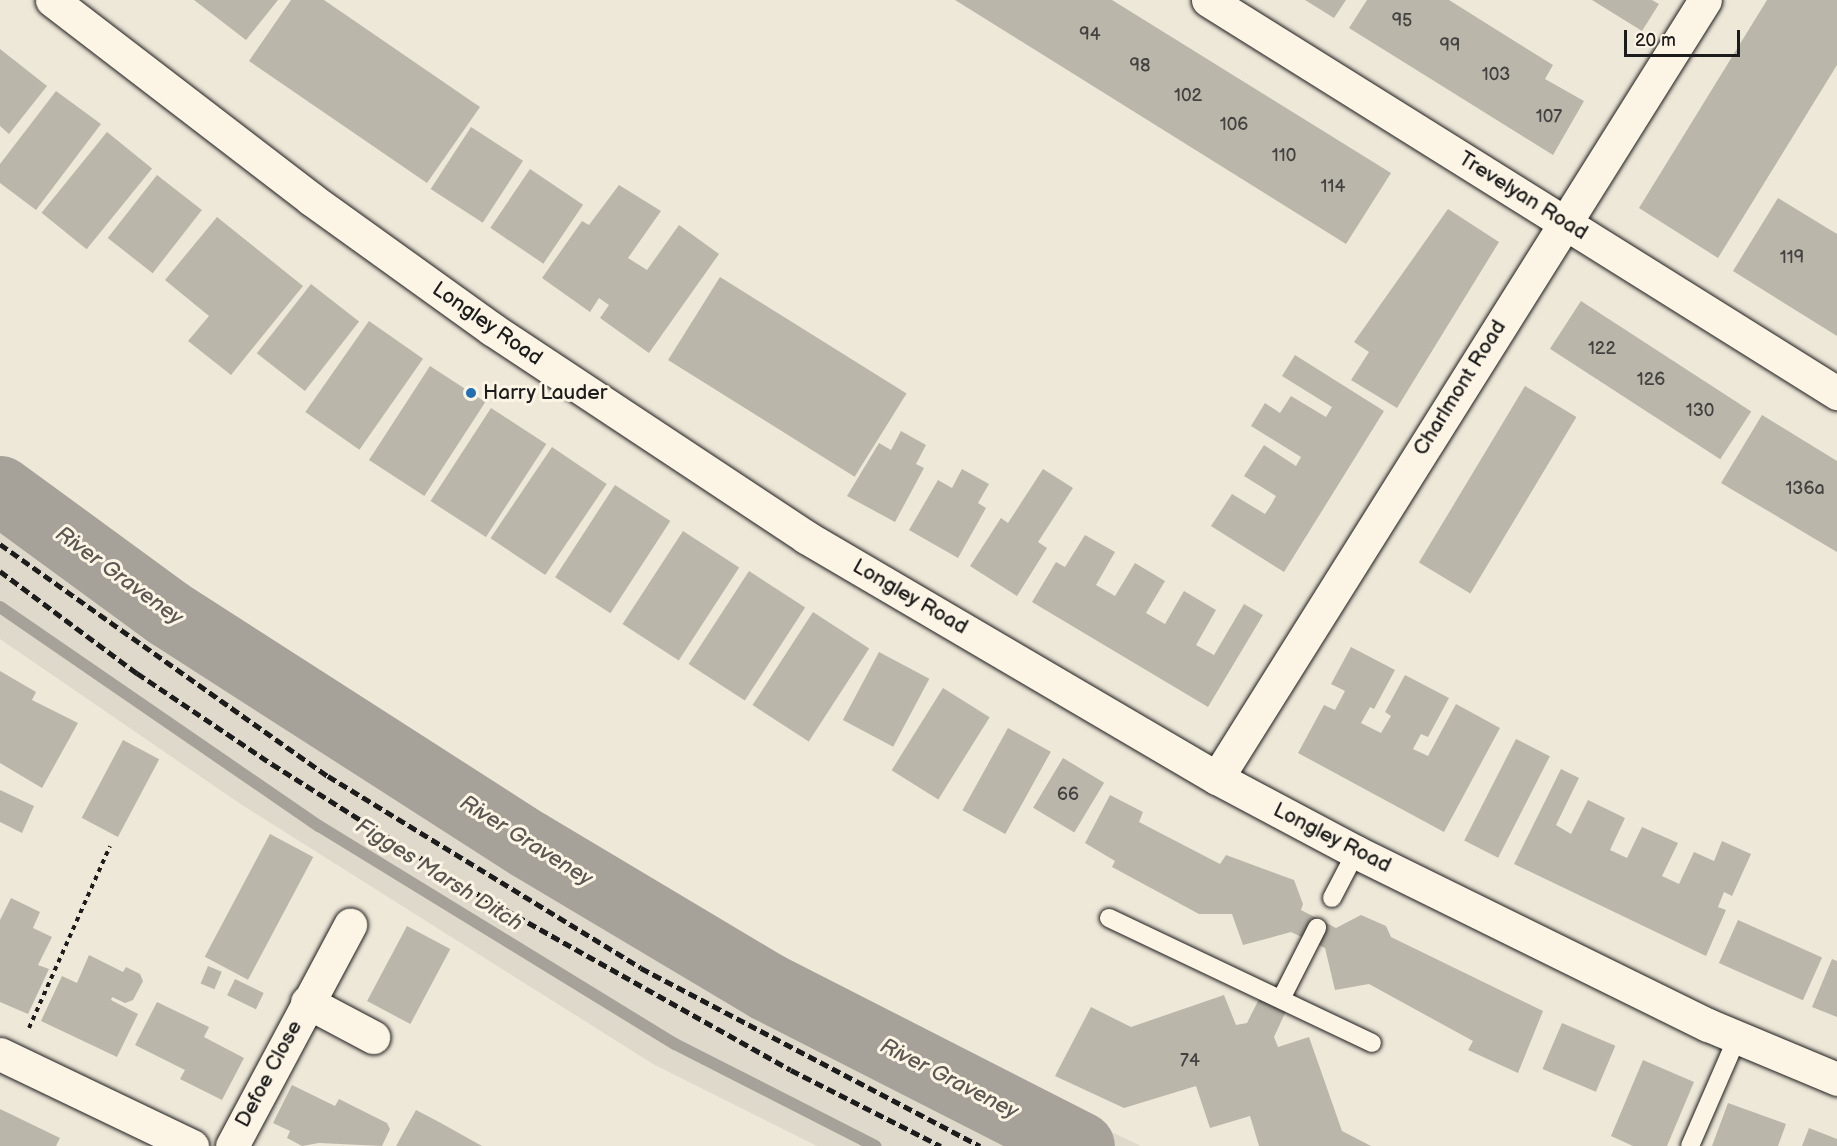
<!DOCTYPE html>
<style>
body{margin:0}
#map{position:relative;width:1837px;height:1146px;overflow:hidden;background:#eee8d9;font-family:"Balsamiq Sans",sans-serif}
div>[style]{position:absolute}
.built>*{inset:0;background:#ded9cb}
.stream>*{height:12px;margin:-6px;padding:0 6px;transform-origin:6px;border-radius:6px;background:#a7a299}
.river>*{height:69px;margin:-34.5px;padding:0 34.5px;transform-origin:34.5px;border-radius:34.5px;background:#a7a299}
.building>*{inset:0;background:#bab6aa;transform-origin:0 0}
.path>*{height:4px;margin-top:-2px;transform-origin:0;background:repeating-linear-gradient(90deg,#1c1c1c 0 4.5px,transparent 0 9px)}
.roads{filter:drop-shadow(0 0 2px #1c1c1c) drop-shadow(0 0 2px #1c1c1c)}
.service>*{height:18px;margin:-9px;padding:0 9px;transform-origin:9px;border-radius:9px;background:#fcf5e5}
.minor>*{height:33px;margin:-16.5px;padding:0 16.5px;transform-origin:16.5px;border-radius:16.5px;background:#fcf5e5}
.rail>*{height:4.5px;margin-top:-2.25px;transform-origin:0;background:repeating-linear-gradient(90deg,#1c1c1c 0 9px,transparent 0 13.5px)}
.dots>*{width:16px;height:16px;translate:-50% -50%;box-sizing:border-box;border:3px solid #fcf5e5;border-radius:50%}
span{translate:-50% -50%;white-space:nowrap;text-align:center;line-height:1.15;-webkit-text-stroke:6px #fcf5e5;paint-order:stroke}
.number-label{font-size:18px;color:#444240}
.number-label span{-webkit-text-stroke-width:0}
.street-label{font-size:21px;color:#1c1c1c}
.poi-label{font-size:21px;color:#1c1c1c}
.left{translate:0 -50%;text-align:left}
.water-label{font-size:22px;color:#5b5854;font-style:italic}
.scale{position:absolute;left:1624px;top:30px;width:116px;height:27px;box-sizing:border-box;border:3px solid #1c1c1c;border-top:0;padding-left:8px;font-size:18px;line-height:21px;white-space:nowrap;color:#1c1c1c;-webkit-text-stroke:4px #fcf5e5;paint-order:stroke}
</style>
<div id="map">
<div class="built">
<div style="clip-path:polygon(0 464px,142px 569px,304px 679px,510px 811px,897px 1030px,1141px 1146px,817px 1146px,653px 1064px,242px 805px,0 639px)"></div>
</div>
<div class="stream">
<div style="left:0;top:607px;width:387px;rotate:34.5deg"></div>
<div style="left:319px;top:826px;width:417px;rotate:31.5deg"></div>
<div style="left:675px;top:1044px;width:225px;rotate:27deg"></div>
</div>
<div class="river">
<div style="left:0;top:490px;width:208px;rotate:36.2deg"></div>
<div style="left:168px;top:613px;width:428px;rotate:32.7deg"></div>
<div style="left:528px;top:844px;width:279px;rotate:30.8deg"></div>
<div style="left:768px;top:987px;width:350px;rotate:27deg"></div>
</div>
<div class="building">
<div style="clip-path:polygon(194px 0,278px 0,246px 40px)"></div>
<div style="clip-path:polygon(291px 0,324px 0,480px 107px,427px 183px,249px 61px)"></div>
<div style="clip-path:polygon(955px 0,1112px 0,1391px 173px,1346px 244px)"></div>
<div style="clip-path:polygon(1305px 0,1346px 0,1334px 18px)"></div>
<div style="clip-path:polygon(1367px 0,1449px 0,1553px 65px,1545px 79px,1584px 101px,1553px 155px,1349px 28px)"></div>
<div style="clip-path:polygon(1592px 0,1652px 0,1659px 4px,1642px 31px)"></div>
<div style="clip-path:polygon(1767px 0,1837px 0,1837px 65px,1718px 258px,1639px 208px)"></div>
<div style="clip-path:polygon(0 49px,47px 86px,9px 134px,0 126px)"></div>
<div style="clip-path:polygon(56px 91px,101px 124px,36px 210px,0 183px,0 164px)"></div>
<div style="left:471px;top:127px;width:62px;height:74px;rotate:33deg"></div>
<div style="left:107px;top:132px;width:58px;height:104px;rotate:39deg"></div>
<div style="left:530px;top:169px;width:64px;height:71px;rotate:34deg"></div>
<div style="left:157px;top:175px;width:57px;height:80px;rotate:38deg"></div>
<div style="clip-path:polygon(619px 185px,661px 211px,628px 258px,647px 270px,679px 225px,719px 254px,649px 353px,600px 318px,609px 305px,599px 298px,590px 312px,542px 278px,582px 221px,589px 225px)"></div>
<div style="clip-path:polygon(1778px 198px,1837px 234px,1837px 336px,1733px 271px)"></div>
<div style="clip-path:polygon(1448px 209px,1499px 242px,1397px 408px,1351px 380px,1369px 352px,1354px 342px)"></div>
<div style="clip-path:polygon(217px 217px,303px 286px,231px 375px,188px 341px,209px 316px,165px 280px)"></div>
<div style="left:720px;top:277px;width:220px;height:98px;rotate:32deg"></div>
<div style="left:311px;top:284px;width:61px;height:88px;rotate:38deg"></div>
<div style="left:1581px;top:301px;width:203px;height:57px;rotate:33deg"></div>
<div style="left:369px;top:321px;width:66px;height:111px;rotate:35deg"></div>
<div style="clip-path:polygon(1295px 355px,1384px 411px,1284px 572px,1211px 526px,1232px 494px,1265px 514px,1271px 505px,1276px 496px,1244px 476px,1264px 445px,1296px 466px,1301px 457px,1251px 426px,1265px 403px,1280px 413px,1291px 396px,1326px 417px,1332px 407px,1282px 376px)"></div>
<div style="left:430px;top:366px;width:66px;height:112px;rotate:33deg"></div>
<div style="left:1525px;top:386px;width:60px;height:206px;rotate:31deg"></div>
<div style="left:491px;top:408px;width:66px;height:111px;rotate:33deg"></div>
<div style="clip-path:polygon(1762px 415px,1837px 461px,1837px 552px,1721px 483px)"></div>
<div style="clip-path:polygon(901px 431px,926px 445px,916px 464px,924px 468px,895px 522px,847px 496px,879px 443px,891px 450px)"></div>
<div style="left:552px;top:447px;width:66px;height:110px;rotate:34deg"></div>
<div style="clip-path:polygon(962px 469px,989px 484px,978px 503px,986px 508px,958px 558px,909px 530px,938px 480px,952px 488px)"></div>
<div style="clip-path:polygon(1043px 469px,1073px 488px,1038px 542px,1047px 548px,1017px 596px,970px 566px,1001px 518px,1008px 523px)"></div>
<div style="left:615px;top:485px;width:66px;height:110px;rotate:33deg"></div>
<div style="left:683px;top:531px;width:67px;height:111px;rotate:33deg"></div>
<div style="clip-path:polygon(1085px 535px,1115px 552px,1096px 585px,1115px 596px,1135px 563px,1165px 581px,1146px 613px,1165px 624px,1184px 591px,1216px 610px,1196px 645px,1214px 655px,1244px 604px,1263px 615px,1208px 707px,1032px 602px,1056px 562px,1065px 567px)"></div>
<div style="left:749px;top:571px;width:67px;height:111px;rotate:33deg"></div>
<div style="left:813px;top:612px;width:67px;height:111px;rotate:33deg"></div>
<div style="clip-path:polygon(1351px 647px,1395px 670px,1374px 709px,1370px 707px,1361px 723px,1381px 733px,1391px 716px,1385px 712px,1405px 675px,1449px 698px,1428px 737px,1421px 734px,1413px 749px,1428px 756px,1456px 704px,1500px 728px,1444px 832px,1298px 753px,1324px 705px,1335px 710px,1345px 691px,1331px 684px)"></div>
<div style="left:879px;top:652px;width:57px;height:77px;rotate:28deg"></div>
<div style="clip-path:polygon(0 671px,36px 692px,32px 700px,78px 723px,42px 788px,0 763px)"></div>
<div style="left:943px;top:688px;width:55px;height:97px;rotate:32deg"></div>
<div style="left:1008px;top:728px;width:49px;height:94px;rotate:29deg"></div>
<div style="left:1516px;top:739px;width:38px;height:114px;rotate:27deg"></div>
<div style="left:123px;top:740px;width:41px;height:88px;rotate:28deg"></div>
<div style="left:1063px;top:758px;width:48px;height:58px;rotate:31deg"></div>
<div style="clip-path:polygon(1561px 769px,1579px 778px,1556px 825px,1571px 834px,1588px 800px,1625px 818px,1610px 850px,1627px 858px,1642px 827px,1678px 843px,1662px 876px,1679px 884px,1694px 852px,1714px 861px,1722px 841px,1751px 854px,1732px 896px,1724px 892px,1718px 907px,1726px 910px,1706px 956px,1514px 864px)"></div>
<div style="clip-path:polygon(0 790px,34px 806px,22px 833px,0 822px)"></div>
<div style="clip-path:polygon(1110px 795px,1143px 812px,1139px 822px,1220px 864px,1226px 855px,1294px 880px,1303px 904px,1301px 910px,1336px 928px,1361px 915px,1386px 926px,1391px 937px,1543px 1011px,1518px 1073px,1468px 1050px,1473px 1041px,1369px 984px,1335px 990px,1325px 948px,1291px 932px,1243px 945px,1232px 914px,1199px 914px,1112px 867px,1115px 861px,1085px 843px)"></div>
<div style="left:270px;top:834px;width:49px;height:139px;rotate:28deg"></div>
<div style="clip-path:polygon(11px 898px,40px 912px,33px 928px,52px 937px,38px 965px,49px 969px,28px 1014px,0 1002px,0 920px)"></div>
<div style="left:1738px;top:920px;width:92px;height:47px;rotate:24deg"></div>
<div style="left:407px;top:926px;width:49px;height:85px;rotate:28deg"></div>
<div style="clip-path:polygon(89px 955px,123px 972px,126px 967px,140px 974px,143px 981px,133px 1000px,125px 1003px,112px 997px,111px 1000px,138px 1014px,117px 1057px,41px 1021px,62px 976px,77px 983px)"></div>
<div style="clip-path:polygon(1832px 959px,1837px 961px,1837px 1017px,1812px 1007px)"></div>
<div style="left:208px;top:966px;width:15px;height:19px;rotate:23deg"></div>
<div style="left:235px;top:979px;width:32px;height:18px;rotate:26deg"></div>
<div style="clip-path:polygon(1224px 995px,1236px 1025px,1247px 1023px,1259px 999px,1286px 1011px,1274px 1037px,1278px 1047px,1309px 1037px,1342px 1131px,1371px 1146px,1259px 1146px,1250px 1116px,1210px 1128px,1196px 1086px,1124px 1108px,1055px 1076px,1091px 1007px,1131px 1027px)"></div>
<div style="clip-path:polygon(157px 1002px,209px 1027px,204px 1037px,244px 1058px,222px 1100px,180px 1079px,185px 1070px,135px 1045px)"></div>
<div style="left:1562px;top:1023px;width:58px;height:50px;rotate:23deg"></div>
<div style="clip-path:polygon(1643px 1060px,1694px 1082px,1667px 1146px,1633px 1146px,1611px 1136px)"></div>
<div style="clip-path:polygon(292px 1085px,335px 1106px,339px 1099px,387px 1123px,390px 1129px,382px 1146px,319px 1143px,302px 1146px,287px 1138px,290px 1131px,273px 1123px)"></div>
<div style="clip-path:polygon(1728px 1103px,1786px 1124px,1778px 1146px,1712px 1146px)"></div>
<div style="clip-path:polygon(0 1109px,60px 1138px,56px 1146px,0 1146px)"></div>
<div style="clip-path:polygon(416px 1110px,439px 1122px,482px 1146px,396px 1146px)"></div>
<div style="clip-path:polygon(1809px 1128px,1837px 1139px,1837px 1146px,1802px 1146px)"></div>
</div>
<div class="path">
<div style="left:29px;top:1028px;width:199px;rotate:-66deg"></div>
</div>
<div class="roads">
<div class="service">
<div style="left:1332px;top:898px;width:52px;rotate:-62.4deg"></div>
<div style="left:1109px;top:918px;width:291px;rotate:25.4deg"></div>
<div style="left:1281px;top:999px;width:80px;rotate:-63.1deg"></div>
<div style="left:1690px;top:1146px;width:118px;rotate:-66.5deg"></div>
</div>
<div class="minor">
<div style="left:52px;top:0;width:327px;rotate:37.5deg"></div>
<div style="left:311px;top:199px;width:223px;rotate:35.7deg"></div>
<div style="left:492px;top:329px;width:377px;rotate:33.5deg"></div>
<div style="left:806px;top:537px;width:476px;rotate:30.4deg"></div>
<div style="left:1217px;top:778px;width:157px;rotate:28deg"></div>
<div style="left:1356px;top:852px;width:392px;rotate:26.2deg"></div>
<div style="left:1708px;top:1025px;width:140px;rotate:22.7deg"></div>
<div style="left:1208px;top:0;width:742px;rotate:32deg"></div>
<div style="left:1217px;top:778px;width:918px;rotate:-57.9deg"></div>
<div style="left:307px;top:1002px;width:75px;rotate:27.9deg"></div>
<div style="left:0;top:1054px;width:213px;rotate:25.6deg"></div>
<div style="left:232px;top:1146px;width:251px;rotate:-61.9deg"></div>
</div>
</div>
<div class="rail">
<div style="left:0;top:544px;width:402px;rotate:35.3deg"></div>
<div style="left:328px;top:776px;width:367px;rotate:31.5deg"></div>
<div style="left:641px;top:968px;width:383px;rotate:27.7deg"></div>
<div style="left:0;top:571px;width:171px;rotate:36.7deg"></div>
<div style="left:137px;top:673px;width:163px;rotate:34deg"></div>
<div style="left:272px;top:764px;width:247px;rotate:32.3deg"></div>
<div style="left:481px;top:896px;width:355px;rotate:29.3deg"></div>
<div style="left:791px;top:1070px;width:168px;rotate:26.9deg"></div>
</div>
<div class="dots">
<div style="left:471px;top:393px;background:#1f6fb2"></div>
</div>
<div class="number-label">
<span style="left:1402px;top:21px">95</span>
<span style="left:1090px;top:35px">94</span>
<span style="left:1450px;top:46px">99</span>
<span style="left:1140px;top:66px">98</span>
<span style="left:1496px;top:75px">103</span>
<span style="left:1188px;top:96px">102</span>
<span style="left:1549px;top:117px">107</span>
<span style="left:1234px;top:125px">106</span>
<span style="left:1284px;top:156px">110</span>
<span style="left:1333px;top:187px">114</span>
<span style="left:1792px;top:258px">119</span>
<span style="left:1602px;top:349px">122</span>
<span style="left:1651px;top:380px">126</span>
<span style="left:1700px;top:411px">130</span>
<span style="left:1805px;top:489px">136a</span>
<span style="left:1068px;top:795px">66</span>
<span style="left:1190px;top:1061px">74</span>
</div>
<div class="street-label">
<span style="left:1523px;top:196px;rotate:32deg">Trevelyan Road</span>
<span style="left:487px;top:324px;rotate:35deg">Longley Road</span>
<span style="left:1460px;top:388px;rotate:-58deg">Charlmont Road</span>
<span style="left:910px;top:597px;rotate:30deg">Longley Road</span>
<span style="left:1332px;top:838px;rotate:27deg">Longley Road</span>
<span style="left:269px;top:1074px;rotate:-62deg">Defoe Close</span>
</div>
<div class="poi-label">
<span class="left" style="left:483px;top:393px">Harry Lauder</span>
</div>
<div class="water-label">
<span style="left:119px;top:576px;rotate:36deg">River Graveney</span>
<span style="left:526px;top:841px;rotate:32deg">River Graveney</span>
<span style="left:439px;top:875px;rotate:32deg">Figges Marsh Ditch</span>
<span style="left:949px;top:1079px;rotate:27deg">River Graveney</span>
</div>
<div class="scale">20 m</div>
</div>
